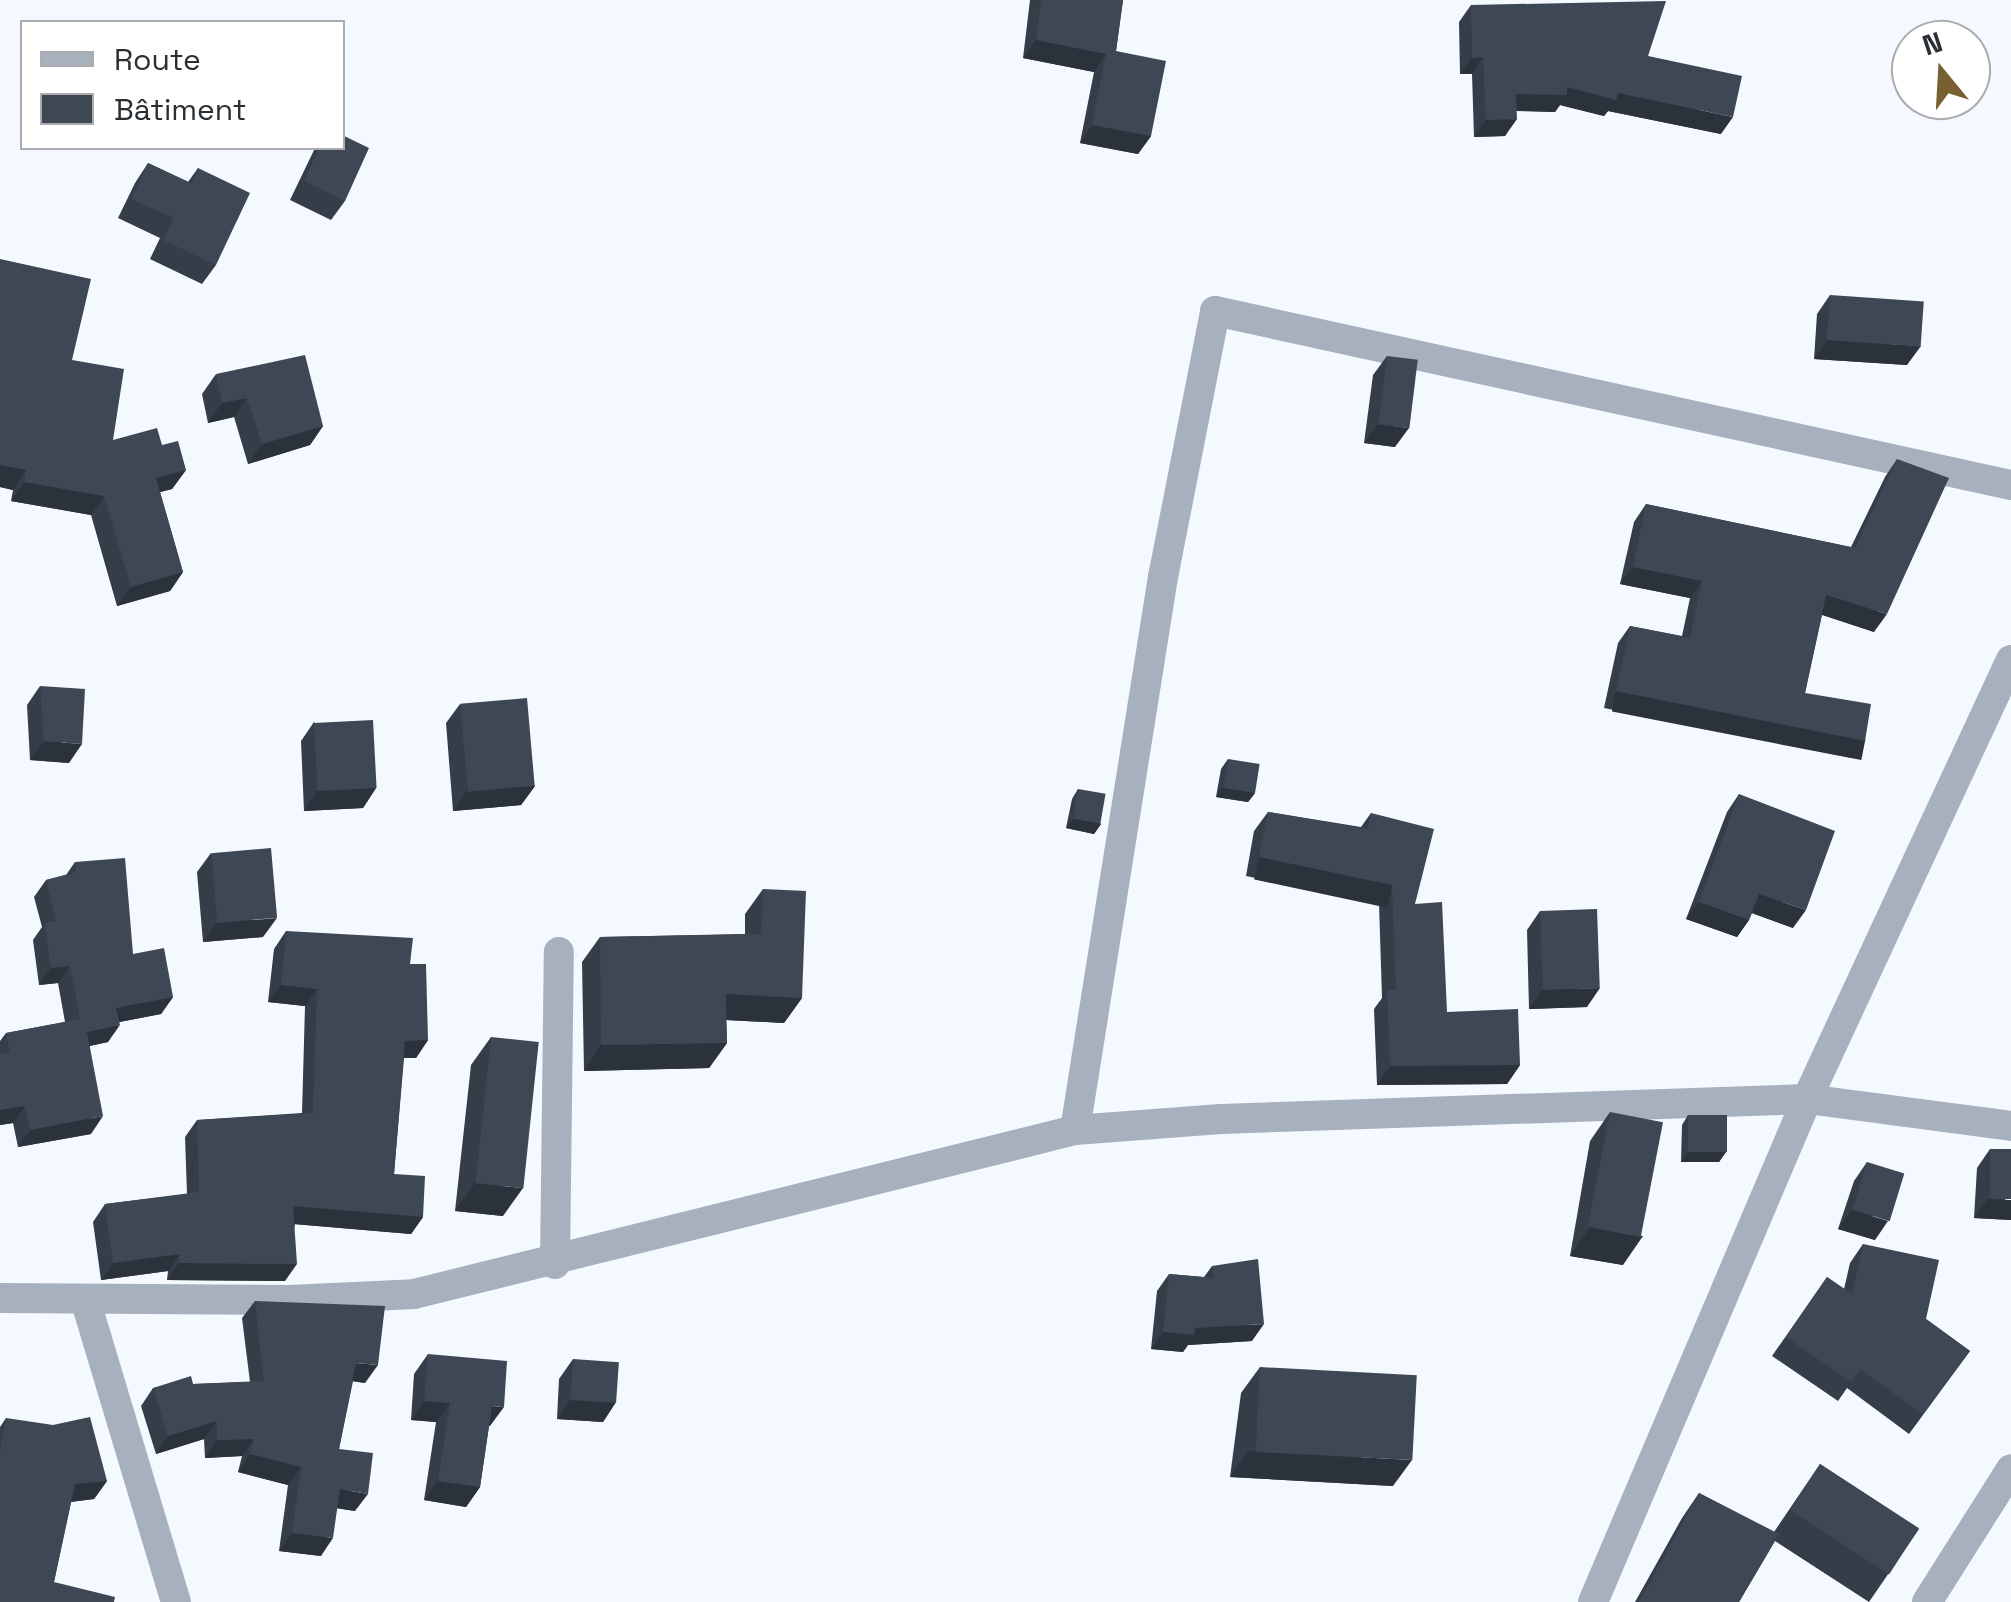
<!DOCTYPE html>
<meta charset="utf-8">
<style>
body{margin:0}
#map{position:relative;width:2011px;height:1602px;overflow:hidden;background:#f4f8ff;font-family:"Space Grotesk",sans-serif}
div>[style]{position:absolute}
.minor>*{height:30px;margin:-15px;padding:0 15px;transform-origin:15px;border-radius:15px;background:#a7b0bd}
.wall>*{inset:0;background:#353d48}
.shaded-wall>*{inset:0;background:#2b323b;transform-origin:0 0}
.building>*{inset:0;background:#3e4754;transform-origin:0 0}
span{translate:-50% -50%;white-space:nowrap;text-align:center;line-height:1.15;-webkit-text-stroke:10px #fff;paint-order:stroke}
.legend{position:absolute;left:20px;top:20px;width:325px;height:130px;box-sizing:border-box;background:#fff;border:2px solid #aaacae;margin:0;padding:12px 18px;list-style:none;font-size:30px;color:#2a2f34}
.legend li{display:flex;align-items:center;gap:20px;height:50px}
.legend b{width:50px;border:2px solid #aaacae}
.north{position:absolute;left:1891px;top:20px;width:100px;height:100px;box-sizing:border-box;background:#fff;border:2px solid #aaacae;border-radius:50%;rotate:342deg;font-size:28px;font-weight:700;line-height:40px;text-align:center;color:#2a2f34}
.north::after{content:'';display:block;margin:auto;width:35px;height:45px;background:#786131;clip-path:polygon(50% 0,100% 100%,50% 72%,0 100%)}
</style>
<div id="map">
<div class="minor">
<div style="left:1075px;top:1130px;width:560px;rotate:-80.96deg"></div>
<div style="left:1163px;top:577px;width:271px;rotate:-78.9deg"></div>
<div style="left:1215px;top:311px;width:815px;rotate:12.33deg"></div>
<div style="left:555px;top:1264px;width:312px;rotate:-89.3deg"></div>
<div style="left:0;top:1298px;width:289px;rotate:0.4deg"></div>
<div style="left:289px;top:1300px;width:125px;rotate:-2.7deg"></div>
<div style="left:414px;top:1294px;width:681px;rotate:-13.93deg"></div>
<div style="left:1075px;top:1130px;width:146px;rotate:-4.3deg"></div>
<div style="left:1221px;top:1119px;width:586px;rotate:-1.95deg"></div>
<div style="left:1807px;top:1099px;width:206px;rotate:7.5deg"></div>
<div style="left:85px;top:1299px;width:316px;rotate:73.3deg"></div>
<div style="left:1593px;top:1602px;width:547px;rotate:-66.95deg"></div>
<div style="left:1807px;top:1099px;width:484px;rotate:-65.1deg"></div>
<div style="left:1927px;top:1602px;width:157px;rotate:-57.7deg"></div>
</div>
<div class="wall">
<div style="clip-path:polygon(1030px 0,1123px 0,1116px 51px,1151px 136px,1138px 154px,1080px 143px,1094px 72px,1023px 58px)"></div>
<div style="clip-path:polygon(1471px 5px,1648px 56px,1721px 134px,1608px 111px,1604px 116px,1560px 105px,1555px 112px,1516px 111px,1505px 136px,1474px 137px,1472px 74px,1460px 74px,1459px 22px)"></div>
<div style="clip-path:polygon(315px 148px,342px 148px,345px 201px,331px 220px,290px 200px)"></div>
<div style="clip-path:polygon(148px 163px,188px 182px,198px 168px,216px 265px,202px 284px,150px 259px,160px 238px,118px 218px,135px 183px)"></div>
<div style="clip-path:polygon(0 259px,72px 360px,113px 440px,162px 445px,186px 470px,172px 489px,160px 492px,183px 572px,170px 591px,117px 606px,91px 515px,11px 501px,13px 490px,0 487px)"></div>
<div style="clip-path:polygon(1830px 295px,1907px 365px,1814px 359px,1817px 314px)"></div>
<div style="clip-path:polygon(1387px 356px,1395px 447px,1364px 443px,1373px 375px)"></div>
<div style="clip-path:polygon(216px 374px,323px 426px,310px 445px,248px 464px,234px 417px,208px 423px,202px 394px)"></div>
<div style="clip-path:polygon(1897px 459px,1874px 632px,1822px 615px,1805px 693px,1865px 741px,1852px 758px,1604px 708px,1618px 643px,1630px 626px,1682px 636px,1690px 598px,1620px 584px,1634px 522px,1646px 504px,1851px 547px,1885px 477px)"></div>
<div style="clip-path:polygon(40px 686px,69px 763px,30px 760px,27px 705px)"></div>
<div style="clip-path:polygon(460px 704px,535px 786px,521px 805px,453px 811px,446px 723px)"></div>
<div style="clip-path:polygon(314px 722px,376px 788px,363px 808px,304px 811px,301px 741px)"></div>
<div style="clip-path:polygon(1228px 759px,1255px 793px,1248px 802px,1216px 797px,1221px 769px)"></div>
<div style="clip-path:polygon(1078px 789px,1101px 824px,1094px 834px,1066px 828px,1072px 799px)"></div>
<div style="clip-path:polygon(1739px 794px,1793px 928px,1752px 913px,1749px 920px,1737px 937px,1686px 919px,1727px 812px)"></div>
<div style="clip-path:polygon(1268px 812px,1361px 827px,1371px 813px,1415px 904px,1447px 1012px,1520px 1065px,1507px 1084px,1377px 1085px,1374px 1009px,1382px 998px,1379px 904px,1246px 876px,1254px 831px)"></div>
<div style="clip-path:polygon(211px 853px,263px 937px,203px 942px,197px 872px)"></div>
<div style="clip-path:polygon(75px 862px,133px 954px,173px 997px,161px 1014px,119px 1022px,108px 1042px,90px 1046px,91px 1134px,18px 1147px,13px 1123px,0 1125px,0 1041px,6px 1033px,65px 1022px,58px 983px,39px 985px,33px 940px,42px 927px,34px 897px,46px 880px,66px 875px)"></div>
<div style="clip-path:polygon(763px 889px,802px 998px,784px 1023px,726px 1020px,727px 1043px,709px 1068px,584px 1071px,582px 962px,600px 937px,745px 934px,745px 914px)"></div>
<div style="clip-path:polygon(1540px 911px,1587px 1007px,1529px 1009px,1527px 930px)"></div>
<div style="clip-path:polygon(286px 931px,410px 964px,428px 1040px,416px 1058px,404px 1058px,394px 1174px,423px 1217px,411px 1234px,295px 1224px,285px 1281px,167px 1280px,168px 1271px,101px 1280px,93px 1222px,105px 1204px,187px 1194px,185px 1137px,197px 1120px,302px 1113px,305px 1006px,268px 1002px,274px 949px)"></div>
<div style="clip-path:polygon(491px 1037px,503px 1216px,455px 1211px,471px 1065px)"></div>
<div style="clip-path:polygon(1610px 1112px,1623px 1265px,1570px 1256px,1590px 1141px)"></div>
<div style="clip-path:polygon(1688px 1115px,1726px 1152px,1719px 1162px,1681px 1162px,1682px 1125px)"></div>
<div style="clip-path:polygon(1990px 1149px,2011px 1220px,1974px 1218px,1977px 1168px)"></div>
<div style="clip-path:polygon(1867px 1162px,1875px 1240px,1838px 1229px,1854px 1181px)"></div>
<div style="clip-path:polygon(1863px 1244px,1926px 1319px,1970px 1351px,1909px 1434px,1847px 1388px,1838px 1401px,1772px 1356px,1827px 1277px,1844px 1289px,1850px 1263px)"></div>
<div style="clip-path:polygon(1212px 1266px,1252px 1341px,1188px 1345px,1183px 1352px,1151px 1349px,1157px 1291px,1169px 1274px,1204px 1277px)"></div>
<div style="clip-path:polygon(255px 1301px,365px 1383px,353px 1381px,339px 1449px,355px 1511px,337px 1508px,321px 1556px,279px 1551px,288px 1485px,238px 1472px,242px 1456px,205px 1458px,204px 1439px,156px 1454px,141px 1406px,153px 1388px,193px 1384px,250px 1382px,242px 1318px)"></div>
<div style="clip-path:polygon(428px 1354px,490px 1426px,489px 1426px,480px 1487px,466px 1507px,424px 1500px,436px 1422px,411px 1420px,414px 1374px)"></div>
<div style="clip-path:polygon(573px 1359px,616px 1402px,603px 1422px,557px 1419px,559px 1379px)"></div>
<div style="clip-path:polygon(1260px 1367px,1393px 1486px,1230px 1477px,1241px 1393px)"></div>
<div style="clip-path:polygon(6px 1418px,107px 1481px,94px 1499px,71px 1502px,54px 1582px,0 1602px,0 1427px)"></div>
<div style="clip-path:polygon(1820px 1464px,1919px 1529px,1869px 1602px,1775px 1541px,1739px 1602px,1635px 1602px,1682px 1518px,1699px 1493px,1774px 1532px)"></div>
</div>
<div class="shaded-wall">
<div style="clip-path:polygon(1036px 40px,1106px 54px,1094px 72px,1023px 58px)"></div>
<div style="clip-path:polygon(1483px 57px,1472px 74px,1460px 74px,1472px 58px)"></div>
<div style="clip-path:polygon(1567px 87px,1618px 93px,1733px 117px,1721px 134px,1608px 111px,1604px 116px,1560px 105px,1555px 112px,1504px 110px,1516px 94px)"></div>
<div style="clip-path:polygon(1517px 119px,1505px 136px,1474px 137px,1486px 120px)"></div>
<div style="clip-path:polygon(1092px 125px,1151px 136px,1138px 154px,1080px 143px)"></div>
<div style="clip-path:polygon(1827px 340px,1921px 346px,1907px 365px,1814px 359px)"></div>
<div style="clip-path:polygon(247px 398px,234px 417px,208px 423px,222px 403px)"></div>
<div style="clip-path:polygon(1378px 424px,1409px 428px,1395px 447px,1364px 443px)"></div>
<div style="clip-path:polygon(323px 426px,310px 445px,248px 464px,262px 444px)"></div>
<div style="clip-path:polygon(0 465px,26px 470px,13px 490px,0 487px)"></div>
<div style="clip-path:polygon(186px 470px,172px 489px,142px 497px,156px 478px)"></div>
<div style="clip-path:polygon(24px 482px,104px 496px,91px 515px,11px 501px)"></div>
<div style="clip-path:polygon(1633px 567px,1702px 581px,1690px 598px,1620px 584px)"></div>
<div style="clip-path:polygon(183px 572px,170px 591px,117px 606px,131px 587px)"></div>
<div style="clip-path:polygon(1826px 595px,1887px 614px,1874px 632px,1814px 612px)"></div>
<div style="left:1616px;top:691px;width:254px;height:21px;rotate:11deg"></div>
<div style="clip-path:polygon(44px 741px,82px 744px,69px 763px,30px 760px)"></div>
<div style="clip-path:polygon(535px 786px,521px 805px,453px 811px,466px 792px)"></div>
<div style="clip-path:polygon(376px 788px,363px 808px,304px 811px,317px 791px)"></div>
<div style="clip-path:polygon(1223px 788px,1255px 793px,1248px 802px,1216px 797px)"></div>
<div style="clip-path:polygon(1073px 819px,1101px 824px,1094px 834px,1066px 828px)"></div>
<div style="left:1259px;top:857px;width:136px;height:23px;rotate:12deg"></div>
<div style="clip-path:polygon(1759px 894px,1806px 910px,1793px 928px,1746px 911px)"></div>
<div style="clip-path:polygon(1699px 902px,1749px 920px,1737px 937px,1686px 919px)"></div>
<div style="clip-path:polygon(277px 918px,263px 937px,203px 942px,217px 923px)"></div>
<div style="clip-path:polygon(70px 966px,58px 983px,39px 985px,51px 968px)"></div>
<div style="clip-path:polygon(281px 985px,317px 989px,305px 1006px,268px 1002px)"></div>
<div style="clip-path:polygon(1600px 988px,1587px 1007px,1529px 1009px,1543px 989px)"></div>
<div style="clip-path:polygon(726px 994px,802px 998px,784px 1023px,708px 1019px)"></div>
<div style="clip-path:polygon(173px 997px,161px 1014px,104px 1025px,116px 1008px)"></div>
<div style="clip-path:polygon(120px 1025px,108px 1042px,75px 1049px,87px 1032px)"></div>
<div style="clip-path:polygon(428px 1040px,416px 1058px,393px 1058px,405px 1041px)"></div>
<div style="clip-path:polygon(727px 1043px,709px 1068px,584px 1071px,601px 1045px)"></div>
<div style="clip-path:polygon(1520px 1065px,1507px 1084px,1377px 1085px,1390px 1066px)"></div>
<div style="clip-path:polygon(25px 1106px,13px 1123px,0 1125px,0 1110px)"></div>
<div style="clip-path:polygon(103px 1116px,91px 1134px,18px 1147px,30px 1130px)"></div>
<div style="clip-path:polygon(1688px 1152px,1726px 1152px,1719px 1162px,1681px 1162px)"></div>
<div style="clip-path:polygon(475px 1183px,523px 1188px,503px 1216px,455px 1211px)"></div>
<div style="clip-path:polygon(1988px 1199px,2011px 1200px,2011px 1220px,1974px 1218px)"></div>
<div style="clip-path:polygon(293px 1206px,423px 1217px,411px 1234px,281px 1223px)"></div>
<div style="clip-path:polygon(1852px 1210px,1888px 1221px,1875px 1240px,1838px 1229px)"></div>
<div style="clip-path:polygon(1590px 1227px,1643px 1236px,1623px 1265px,1570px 1256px)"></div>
<div style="clip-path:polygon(180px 1254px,168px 1271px,101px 1280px,113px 1263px)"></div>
<div style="clip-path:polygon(179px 1263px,297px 1264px,285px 1281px,167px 1280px)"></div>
<div style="clip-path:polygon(1264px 1324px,1252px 1341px,1188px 1345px,1183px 1352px,1151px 1349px,1163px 1332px,1195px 1328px)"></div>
<div style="clip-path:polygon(356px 1363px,378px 1365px,365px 1383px,344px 1380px)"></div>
<div style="clip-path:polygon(570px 1400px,616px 1402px,603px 1422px,557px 1419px)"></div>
<div style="clip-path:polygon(424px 1401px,450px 1403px,436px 1422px,411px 1420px)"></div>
<div style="clip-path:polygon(492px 1406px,504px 1407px,490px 1426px,479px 1425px)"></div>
<div style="clip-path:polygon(217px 1421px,204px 1439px,156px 1454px,168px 1436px)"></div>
<div style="clip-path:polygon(254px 1439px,242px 1456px,205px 1458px,217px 1440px)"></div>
<div style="clip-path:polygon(1249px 1451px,1412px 1460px,1393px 1486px,1230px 1477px)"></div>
<div style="clip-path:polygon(250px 1454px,301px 1467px,288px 1485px,238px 1472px)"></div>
<div style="clip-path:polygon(107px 1481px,94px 1499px,61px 1503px,75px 1484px)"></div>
<div style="clip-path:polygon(438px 1481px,480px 1487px,466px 1507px,424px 1500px)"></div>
<div style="clip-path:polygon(340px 1489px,368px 1494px,355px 1511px,328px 1507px)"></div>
<div style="clip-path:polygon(292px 1533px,333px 1538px,321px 1556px,279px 1551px)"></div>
</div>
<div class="building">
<div style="clip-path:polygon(1041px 0,1123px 0,1116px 51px,1166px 61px,1151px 136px,1092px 125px,1106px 54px,1036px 40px)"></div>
<div style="clip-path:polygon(1666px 1px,1648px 56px,1742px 76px,1733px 117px,1618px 93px,1616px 100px,1567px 87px,1567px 95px,1516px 94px,1517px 119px,1486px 120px,1483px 57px,1472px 58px,1471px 5px)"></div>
<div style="clip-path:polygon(342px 135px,369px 148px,345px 201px,304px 181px,319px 148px,342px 148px)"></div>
<div style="clip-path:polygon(148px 163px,191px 183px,198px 168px,250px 193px,216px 265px,163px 240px,174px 218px,131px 199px)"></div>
<div style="clip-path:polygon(0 259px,91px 279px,72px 360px,124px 369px,113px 440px,157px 428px,162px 445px,178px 441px,186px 470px,156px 478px,183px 572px,131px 587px,104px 496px,24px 482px,26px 470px,0 465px)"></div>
<div style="left:1830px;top:295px;width:94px;height:45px;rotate:4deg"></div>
<div style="clip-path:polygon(305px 355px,323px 426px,262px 444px,247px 398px,222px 403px,216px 374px)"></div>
<div style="left:1387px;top:356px;width:31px;height:69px;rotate:7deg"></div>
<div style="clip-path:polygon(1897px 459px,1949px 478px,1887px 614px,1826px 595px,1805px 693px,1871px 704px,1865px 741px,1616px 691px,1630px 626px,1690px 638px,1702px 581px,1633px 567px,1646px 504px,1855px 548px)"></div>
<div style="clip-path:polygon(40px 686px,85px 689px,82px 744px,44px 741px)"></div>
<div style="left:527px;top:698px;width:88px;height:67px;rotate:85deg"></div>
<div style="left:373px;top:720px;width:68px;height:59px;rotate:87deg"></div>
<div style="left:1228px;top:759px;width:32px;height:29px;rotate:9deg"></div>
<div style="left:1078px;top:789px;width:28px;height:30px;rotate:10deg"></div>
<div style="clip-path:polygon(1739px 794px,1835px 831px,1806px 910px,1759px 894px,1749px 920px,1699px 902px)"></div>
<div style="clip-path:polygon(1268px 812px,1368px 829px,1371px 813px,1434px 829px,1415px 904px,1442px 902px,1447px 1012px,1518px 1009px,1520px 1065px,1390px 1066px,1387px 990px,1396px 990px,1392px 885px,1259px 857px)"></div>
<div style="left:271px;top:848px;width:70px;height:60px;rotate:85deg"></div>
<div style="clip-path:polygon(125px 858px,133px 954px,164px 948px,173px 997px,116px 1008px,120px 1025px,87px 1032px,103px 1116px,30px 1130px,25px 1106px,0 1110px,0 1054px,10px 1052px,6px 1033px,80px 1019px,70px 966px,51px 968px,45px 923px,56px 921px,46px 880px,76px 872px,75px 862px)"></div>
<div style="clip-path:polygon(763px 889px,806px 891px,802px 998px,726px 994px,727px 1043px,601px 1045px,600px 937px,761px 934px)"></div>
<div style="left:1597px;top:909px;width:79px;height:57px;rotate:88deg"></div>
<div style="clip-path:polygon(286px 931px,413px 938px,410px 964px,426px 964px,428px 1040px,405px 1041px,394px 1174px,425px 1176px,423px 1217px,293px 1206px,297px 1264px,179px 1263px,180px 1254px,113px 1263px,105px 1204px,199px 1192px,197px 1120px,313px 1113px,317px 989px,281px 985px)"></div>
<div style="left:491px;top:1037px;width:48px;height:147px;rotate:6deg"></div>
<div style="left:1610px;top:1112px;width:54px;height:117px;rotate:11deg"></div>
<div style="left:1688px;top:1115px;width:39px;height:37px"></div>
<div style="left:1990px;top:1149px;width:21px;height:50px"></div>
<div style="left:1867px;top:1162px;width:39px;height:50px;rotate:17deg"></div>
<div style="clip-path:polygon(1863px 1244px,1939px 1260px,1926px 1319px,1970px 1351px,1923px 1414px,1860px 1369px,1851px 1382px,1786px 1337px,1827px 1277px,1852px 1294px)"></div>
<div style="clip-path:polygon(1258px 1259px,1264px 1324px,1195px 1328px,1194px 1335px,1163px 1332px,1169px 1274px,1214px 1278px,1212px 1266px)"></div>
<div style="clip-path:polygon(255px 1301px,385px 1306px,378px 1365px,356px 1363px,339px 1449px,373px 1453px,368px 1494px,340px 1489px,333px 1538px,292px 1533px,301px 1467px,250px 1454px,254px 1439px,217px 1440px,217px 1421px,168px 1436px,153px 1388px,191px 1376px,193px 1384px,264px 1381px)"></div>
<div style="clip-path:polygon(428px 1354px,507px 1361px,504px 1407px,492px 1406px,480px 1487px,438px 1481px,450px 1403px,424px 1401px)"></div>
<div style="left:573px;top:1359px;width:46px;height:41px;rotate:4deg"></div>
<div style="left:1260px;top:1367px;width:157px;height:85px;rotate:3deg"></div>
<div style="clip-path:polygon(90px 1417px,107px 1481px,75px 1484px,54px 1582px,115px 1597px,114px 1602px,0 1602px,0 1452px,6px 1418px,53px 1425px)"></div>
<div style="left:1820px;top:1464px;width:118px;height:55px;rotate:33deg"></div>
<div style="clip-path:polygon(1699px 1493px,1779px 1534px,1739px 1602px,1639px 1602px)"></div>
</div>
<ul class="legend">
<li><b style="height:12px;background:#a7b0bd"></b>Route</li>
<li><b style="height:28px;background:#3e4754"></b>Bâtiment</li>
</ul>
<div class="north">N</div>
</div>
